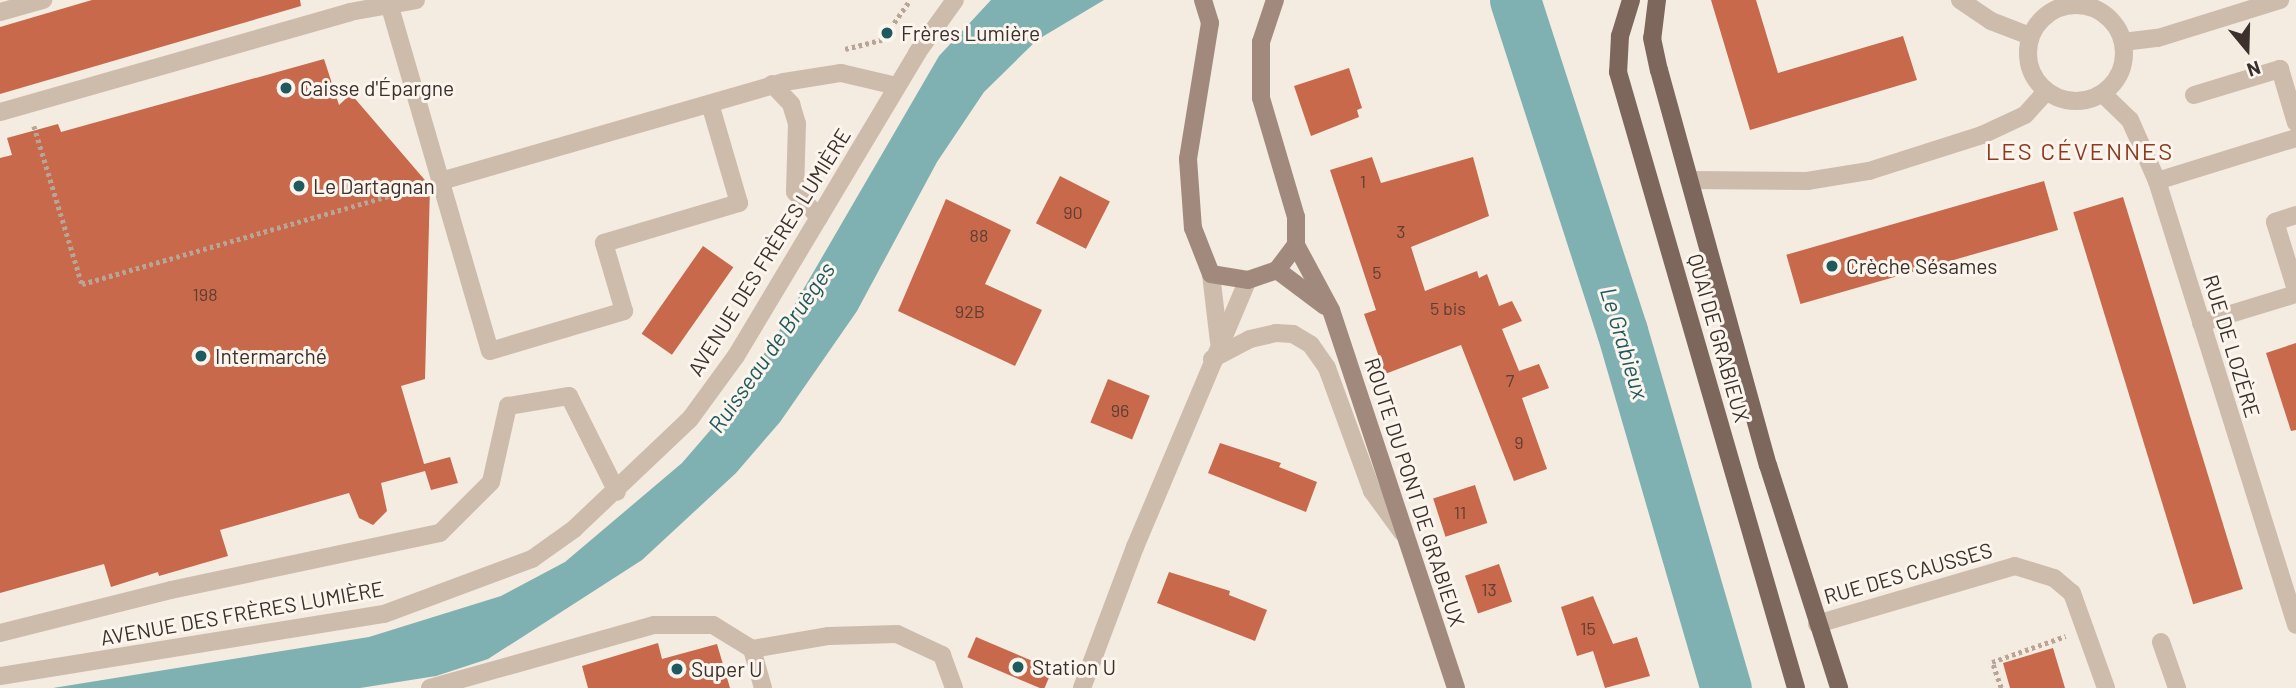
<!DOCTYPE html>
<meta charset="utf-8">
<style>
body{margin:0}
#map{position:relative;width:2296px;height:688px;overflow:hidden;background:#f4ebe1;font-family:Barlow,sans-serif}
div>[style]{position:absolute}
.water>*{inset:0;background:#7fb0b2}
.river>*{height:51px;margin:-25.5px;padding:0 25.5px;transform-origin:25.5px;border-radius:25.5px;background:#7fb0b2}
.building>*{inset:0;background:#c8694b;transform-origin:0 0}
.path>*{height:4.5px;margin-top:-2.25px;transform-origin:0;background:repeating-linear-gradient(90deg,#b9a596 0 3.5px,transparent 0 7px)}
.service>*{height:18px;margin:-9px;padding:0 9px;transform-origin:9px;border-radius:9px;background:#cdbbac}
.minor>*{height:18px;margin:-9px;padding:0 9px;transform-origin:9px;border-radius:9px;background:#cdbbac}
.minor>.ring{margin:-9px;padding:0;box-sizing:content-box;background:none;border:18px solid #cdbbac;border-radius:50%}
.tertiary>*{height:18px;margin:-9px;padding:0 9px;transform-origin:9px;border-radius:9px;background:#cdbbac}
.secondary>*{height:18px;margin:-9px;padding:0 9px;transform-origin:9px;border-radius:9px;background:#a18a7d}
.primary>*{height:18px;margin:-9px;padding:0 9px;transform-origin:9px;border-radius:9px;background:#7d675c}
.dots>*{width:19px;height:19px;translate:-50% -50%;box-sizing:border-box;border:4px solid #fbf5ee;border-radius:50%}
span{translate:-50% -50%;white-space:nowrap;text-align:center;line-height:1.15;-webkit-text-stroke:6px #fbf5ee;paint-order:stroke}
.number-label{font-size:18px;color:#5e3e33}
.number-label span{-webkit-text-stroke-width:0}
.poi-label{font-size:21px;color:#3b302b}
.left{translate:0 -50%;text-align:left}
.street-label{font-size:21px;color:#3b302b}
.water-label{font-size:23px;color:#1f5a5e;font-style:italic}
.quarter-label{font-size:24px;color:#8c3b22;letter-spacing:2px}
.north{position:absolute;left:2212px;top:14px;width:70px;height:70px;-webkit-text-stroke:5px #fbf5ee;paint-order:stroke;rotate:161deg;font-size:19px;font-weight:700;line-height:28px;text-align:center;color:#3b302b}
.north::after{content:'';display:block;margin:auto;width:24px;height:32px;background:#3b302b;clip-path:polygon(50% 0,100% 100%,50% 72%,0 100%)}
</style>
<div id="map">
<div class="water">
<div style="clip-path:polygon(991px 0,1104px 0,1037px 40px,984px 92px,937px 162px,857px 311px,780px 422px,736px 473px,642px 560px,488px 659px,436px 676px,360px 688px,53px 688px,369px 637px,501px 596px,565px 562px,682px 463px,720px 419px,778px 333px,939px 56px)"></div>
<div style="clip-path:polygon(1504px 0,1523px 0,1532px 53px,1520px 57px,1513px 52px)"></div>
</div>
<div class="river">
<div style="left:1515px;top:0;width:348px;rotate:72.1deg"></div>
<div style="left:1622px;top:331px;width:372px;rotate:73.8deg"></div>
</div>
<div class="building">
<div style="clip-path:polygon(92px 0,300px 0,301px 6px,0 94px,0 27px)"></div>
<div style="clip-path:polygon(1711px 0,1756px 0,1778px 73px,1903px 36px,1917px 80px,1750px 130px)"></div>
<div style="clip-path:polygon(324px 59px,339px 105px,351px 94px,430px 186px,425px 379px,401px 386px,424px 464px,450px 457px,458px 483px,431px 490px,425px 471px,381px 483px,387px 511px,373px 525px,359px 518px,349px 493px,220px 530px,228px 556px,159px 576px,158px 572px,111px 587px,104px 564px,0 593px,0 158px,12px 155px,7px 138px,58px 124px,61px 132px)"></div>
<div style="clip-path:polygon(1349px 68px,1362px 108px,1357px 110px,1359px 117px,1311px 136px,1294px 86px)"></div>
<div style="clip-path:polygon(1372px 157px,1381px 183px,1473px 157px,1489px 216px,1411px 247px,1425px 291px,1477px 271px,1479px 278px,1487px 274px,1499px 306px,1512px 301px,1522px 321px,1502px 329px,1519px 371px,1539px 364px,1549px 388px,1522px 398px,1547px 469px,1514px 481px,1461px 345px,1385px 374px,1364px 314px,1376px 310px,1330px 170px)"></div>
<div style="left:1060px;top:176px;width:56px;height:53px;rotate:27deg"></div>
<div style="left:2044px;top:181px;width:51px;height:268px;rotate:74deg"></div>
<div style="left:2123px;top:197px;width:410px;height:52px;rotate:73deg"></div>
<div style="clip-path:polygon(946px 199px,1011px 230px,985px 284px,1042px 310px,1015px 366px,898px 311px)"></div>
<div style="left:703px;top:246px;width:37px;height:107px;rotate:35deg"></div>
<div style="clip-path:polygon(2296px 343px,2296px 430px,2291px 431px,2266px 353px)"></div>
<div style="left:1108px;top:379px;width:45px;height:47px;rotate:22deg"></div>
<div style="clip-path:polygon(1220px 443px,1281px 463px,1279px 467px,1317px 482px,1306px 512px,1208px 473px)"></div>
<div style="left:1475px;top:485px;width:40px;height:44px;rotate:72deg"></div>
<div style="left:1499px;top:564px;width:40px;height:36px;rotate:71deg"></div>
<div style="clip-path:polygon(1169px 572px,1230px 591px,1229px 595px,1267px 610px,1255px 641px,1157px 603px)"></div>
<div style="clip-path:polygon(1593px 596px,1613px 644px,1637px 637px,1650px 676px,1605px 688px,1593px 651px,1577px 656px,1561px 607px)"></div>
<div style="left:976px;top:637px;width:83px;height:22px;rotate:23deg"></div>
<div style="clip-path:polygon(658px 643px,662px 659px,717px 644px,730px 688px,588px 688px,582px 666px)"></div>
<div style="clip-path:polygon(2053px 648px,2065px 688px,2010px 688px,2003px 663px)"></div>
</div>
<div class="path">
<div style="left:845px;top:49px;width:38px;rotate:-14deg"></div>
<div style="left:882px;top:40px;width:49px;rotate:-55deg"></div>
<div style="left:34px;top:126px;width:165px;rotate:73.1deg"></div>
<div style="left:82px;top:284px;width:352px;rotate:-16deg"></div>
<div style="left:2001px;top:688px;width:28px;rotate:-109deg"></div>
<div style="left:1992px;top:662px;width:78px;rotate:-19.4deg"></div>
</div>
<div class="service">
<div style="left:390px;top:7px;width:358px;rotate:73.8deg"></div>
<div style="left:490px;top:351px;width:140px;rotate:-16.6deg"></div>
<div style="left:624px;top:311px;width:71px;rotate:-106.4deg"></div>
<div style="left:604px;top:243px;width:141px;rotate:-16.5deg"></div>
<div style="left:739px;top:203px;width:103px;rotate:-106.3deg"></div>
<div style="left:0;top:12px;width:45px;rotate:-15.6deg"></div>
<div style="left:772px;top:84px;width:28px;rotate:46deg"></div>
<div style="left:791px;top:104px;width:21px;rotate:73deg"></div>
<div style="left:797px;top:124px;width:68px;rotate:91.7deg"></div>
<div style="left:795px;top:192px;width:35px;rotate:46deg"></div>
<div style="left:2194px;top:95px;width:90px;rotate:-16.8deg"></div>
<div style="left:2280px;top:69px;width:56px;rotate:73.5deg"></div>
<div style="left:0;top:112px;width:364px;rotate:-15.9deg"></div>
<div style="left:350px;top:12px;width:67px;rotate:-10.3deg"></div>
<div style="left:441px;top:181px;width:357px;rotate:-16.1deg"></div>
<div style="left:784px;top:82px;width:58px;rotate:-9deg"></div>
<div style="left:841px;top:73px;width:57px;rotate:13.1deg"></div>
<div style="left:2157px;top:181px;width:145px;rotate:-17.2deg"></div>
<div style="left:2296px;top:215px;width:22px;rotate:162deg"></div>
<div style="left:2275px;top:222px;width:71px;rotate:72.8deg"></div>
<div style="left:2201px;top:323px;width:99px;rotate:-17deg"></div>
<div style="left:0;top:633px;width:176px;rotate:-14.1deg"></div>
<div style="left:171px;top:590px;width:275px;rotate:-12deg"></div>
<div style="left:440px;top:533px;width:72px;rotate:-45deg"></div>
<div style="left:491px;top:482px;width:78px;rotate:-77.4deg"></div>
<div style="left:508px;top:406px;width:62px;rotate:-9.3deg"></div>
<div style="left:569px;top:396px;width:107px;rotate:63.4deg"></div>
<div style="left:2161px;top:642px;width:49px;rotate:70.8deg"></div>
<div style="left:430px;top:688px;width:233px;rotate:-15.7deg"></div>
<div style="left:654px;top:625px;width:59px"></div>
<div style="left:713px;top:625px;width:46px;rotate:31.6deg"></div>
<div style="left:763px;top:688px;width:41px;rotate:-105.8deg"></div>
<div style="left:752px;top:649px;width:78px;rotate:-9.6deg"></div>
<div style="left:829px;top:636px;width:68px;rotate:-1.7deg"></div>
<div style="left:897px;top:634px;width:50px;rotate:25deg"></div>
<div style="left:942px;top:655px;width:35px;rotate:70deg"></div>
</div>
<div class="minor">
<div style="left:1960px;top:0;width:37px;rotate:34deg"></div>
<div style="left:1991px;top:21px;width:42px;rotate:21deg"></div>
<div class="ring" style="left:2028px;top:5px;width:78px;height:78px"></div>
<div style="left:2123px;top:42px;width:35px;rotate:-7deg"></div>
<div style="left:2158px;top:38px;width:128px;rotate:-17.3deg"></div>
<div style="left:2103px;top:94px;width:37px;rotate:44deg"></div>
<div style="left:2130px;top:120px;width:67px;rotate:66.1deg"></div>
<div style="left:2157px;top:181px;width:465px;rotate:72.6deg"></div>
<div style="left:1689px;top:180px;width:118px;rotate:0.5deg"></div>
<div style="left:1807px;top:181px;width:63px;rotate:-9.2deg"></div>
<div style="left:1869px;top:171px;width:119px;rotate:-17.7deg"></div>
<div style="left:1982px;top:135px;width:47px;rotate:-24.9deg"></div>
<div style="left:2025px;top:115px;width:31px;rotate:-48deg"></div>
<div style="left:1817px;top:624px;width:206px;rotate:-16.3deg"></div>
<div style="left:2015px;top:566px;width:41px;rotate:17.1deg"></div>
<div style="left:2054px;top:578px;width:23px;rotate:40deg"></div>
<div style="left:2072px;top:593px;width:101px;rotate:70.3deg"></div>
</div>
<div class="tertiary">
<div style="left:1211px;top:274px;width:68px;rotate:83.3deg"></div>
<div style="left:1212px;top:359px;width:43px;rotate:-27.8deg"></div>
<div style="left:1250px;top:339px;width:27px;rotate:-13deg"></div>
<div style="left:1276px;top:333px;width:17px;rotate:3deg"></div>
<div style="left:1293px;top:334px;width:21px;rotate:31deg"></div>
<div style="left:1311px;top:345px;width:28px;rotate:55deg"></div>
<div style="left:1327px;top:368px;width:131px;rotate:69.9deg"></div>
<div style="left:1372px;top:491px;width:51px;rotate:53.8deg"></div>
<div style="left:0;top:676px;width:389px;rotate:-9.2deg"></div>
<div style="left:384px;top:614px;width:158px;rotate:-20.4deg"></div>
<div style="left:532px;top:559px;width:52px;rotate:-35.5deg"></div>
<div style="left:574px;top:529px;width:160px;rotate:-43.5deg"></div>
<div style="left:690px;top:419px;width:78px;rotate:-53.9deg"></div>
<div style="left:736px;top:356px;width:353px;rotate:-59.1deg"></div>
<div style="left:917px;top:53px;width:65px;rotate:-54.4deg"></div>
<div style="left:1082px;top:688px;width:151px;rotate:-69.4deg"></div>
<div style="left:1135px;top:547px;width:290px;rotate:-67.1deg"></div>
</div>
<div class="secondary">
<div style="left:1203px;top:0;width:24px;rotate:73deg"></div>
<div style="left:1210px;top:23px;width:138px;rotate:99.2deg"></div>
<div style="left:1188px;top:159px;width:69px;rotate:85.9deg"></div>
<div style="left:1193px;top:228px;width:49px;rotate:68.6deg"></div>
<div style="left:1211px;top:274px;width:37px;rotate:9deg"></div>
<div style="left:1248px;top:280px;width:31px;rotate:-19deg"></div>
<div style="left:1277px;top:270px;width:31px;rotate:-53deg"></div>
<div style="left:1296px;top:245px;width:28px;rotate:-90deg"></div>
<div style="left:1296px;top:217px;width:124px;rotate:-106.4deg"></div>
<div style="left:1261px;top:98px;width:56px;rotate:-90deg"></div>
<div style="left:1261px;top:42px;width:44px;rotate:-71.6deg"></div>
<div style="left:1296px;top:245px;width:74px;rotate:61.7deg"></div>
<div style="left:1331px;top:310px;width:398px;rotate:71.7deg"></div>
<div style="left:1277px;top:270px;width:60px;rotate:36.9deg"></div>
</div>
<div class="primary">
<div style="left:1631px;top:0;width:38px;rotate:107deg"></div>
<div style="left:1620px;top:36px;width:36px;rotate:93deg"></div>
<div style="left:1618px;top:72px;width:641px;rotate:73.88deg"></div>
<div style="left:1657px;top:0;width:38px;rotate:97deg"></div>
<div style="left:1652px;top:38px;width:33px;rotate:78deg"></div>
<div style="left:1659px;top:70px;width:410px;rotate:74.6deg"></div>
<div style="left:1768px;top:465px;width:234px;rotate:72.3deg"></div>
</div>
<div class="dots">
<div style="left:887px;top:33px;background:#1f5a5e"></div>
<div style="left:286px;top:88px;background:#1f5a5e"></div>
<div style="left:299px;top:186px;background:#1f5a5e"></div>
<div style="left:1832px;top:266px;background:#1f5a5e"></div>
<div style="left:201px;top:356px;background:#1f5a5e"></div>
<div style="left:1018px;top:667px;background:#1f5a5e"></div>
<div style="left:677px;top:669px;background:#1f5a5e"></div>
</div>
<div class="number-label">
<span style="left:1363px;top:181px">1</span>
<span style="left:1073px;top:212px">90</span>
<span style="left:1401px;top:231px">3</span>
<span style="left:979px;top:235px">88</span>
<span style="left:1377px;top:272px">5</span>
<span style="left:205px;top:294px">198</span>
<span style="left:1448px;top:308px">5 bis</span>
<span style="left:970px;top:311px">92B</span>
<span style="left:1510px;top:380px">7</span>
<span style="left:1120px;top:410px">96</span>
<span style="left:1519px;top:442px">9</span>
<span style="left:1460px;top:512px">11</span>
<span style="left:1489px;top:589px">13</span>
<span style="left:1588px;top:628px">15</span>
</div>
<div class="poi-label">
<span class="left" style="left:901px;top:33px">Frères Lumière</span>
<span class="left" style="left:300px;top:88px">Caisse d'Épargne</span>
<span class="left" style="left:313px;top:186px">Le Dartagnan</span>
<span class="left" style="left:1846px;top:266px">Crèche Sésames</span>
<span class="left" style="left:215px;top:356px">Intermarché</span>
<span class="left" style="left:1032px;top:667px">Station U</span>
<span class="left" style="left:691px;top:669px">Super U</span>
</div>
<div class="street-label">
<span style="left:769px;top:252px;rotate:-58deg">AVENUE DES FRÈRES LUMIÈRE</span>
<span style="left:1719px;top:338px;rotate:74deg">QUAI DE GRABIEUX</span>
<span style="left:2232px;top:346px;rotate:73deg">RUE DE LOZÈRE</span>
<span style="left:1415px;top:492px;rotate:72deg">ROUTE DU PONT DE GRABIEUX</span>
<span style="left:1908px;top:573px;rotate:-16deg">RUE DES CAUSSES</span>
<span style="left:242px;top:613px;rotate:-10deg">AVENUE DES FRÈRES LUMIÈRE</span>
</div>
<div class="water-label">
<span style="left:1625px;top:343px;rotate:73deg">Le Grabieux</span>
<span style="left:771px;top:347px;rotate:-55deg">Ruisseau de Bruèges</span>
</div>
<div class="quarter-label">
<span style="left:2080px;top:151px">LES CÉVENNES</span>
</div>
<div class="north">N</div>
</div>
